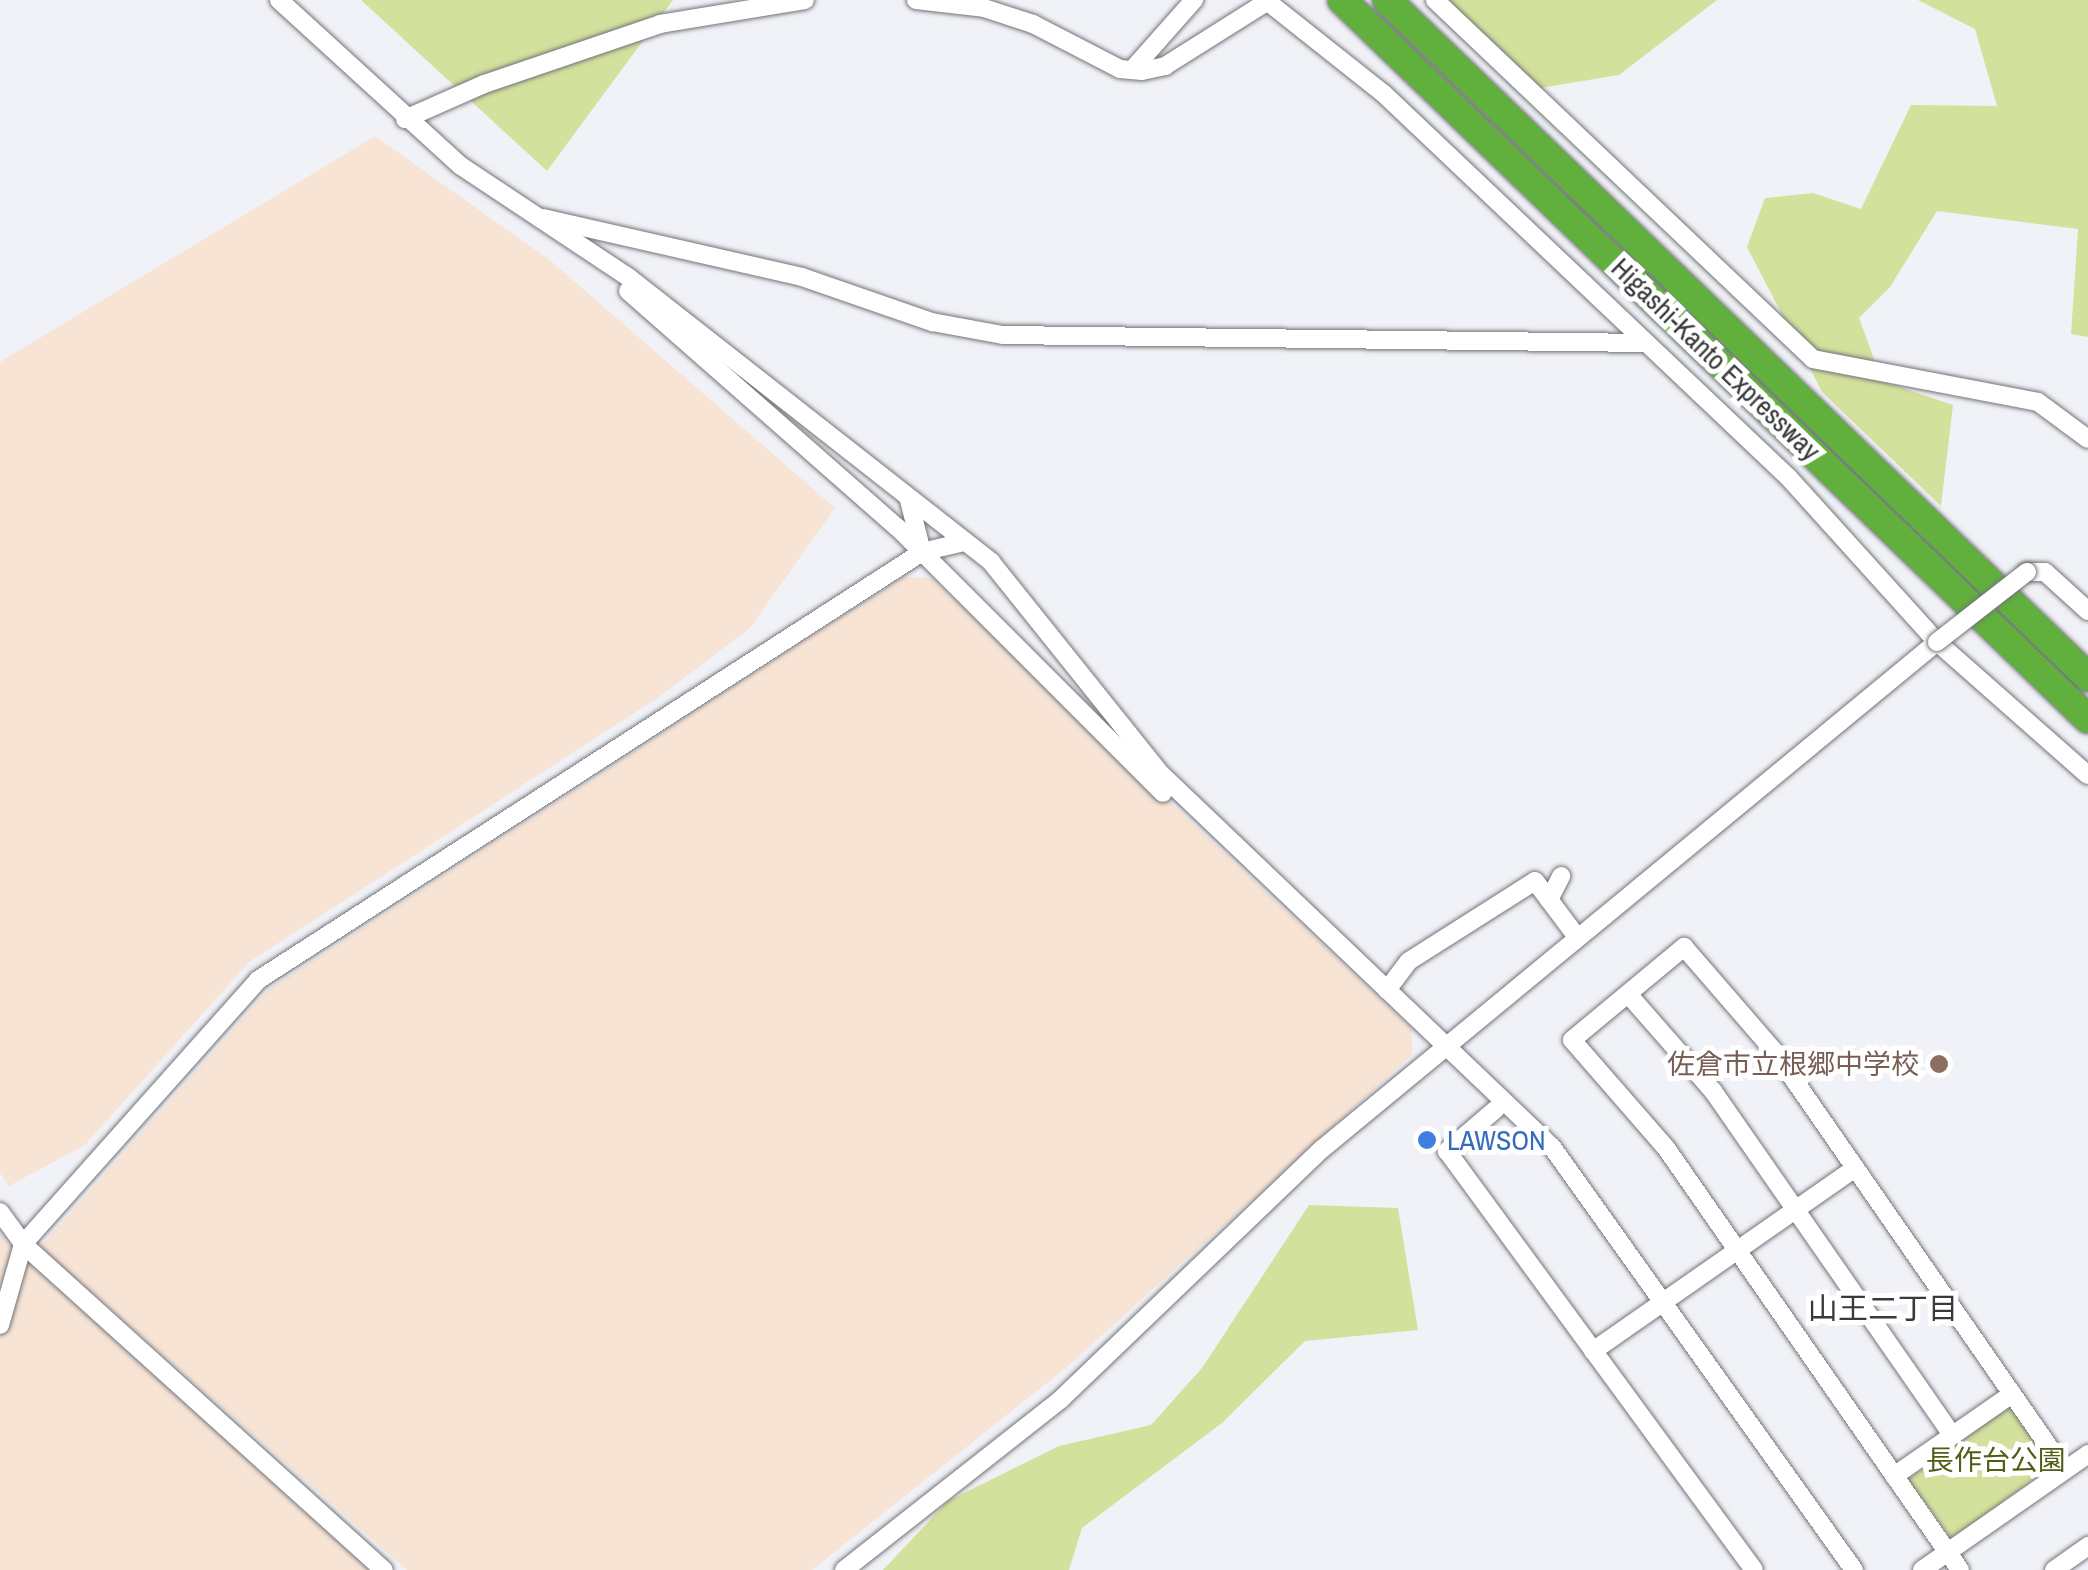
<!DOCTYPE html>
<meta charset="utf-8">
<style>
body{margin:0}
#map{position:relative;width:2088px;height:1570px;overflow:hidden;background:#f1f2f7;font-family:"Archivo Narrow","Noto Sans JP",sans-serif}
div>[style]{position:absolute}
.industrial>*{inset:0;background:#f8e4d5}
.green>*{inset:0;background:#d3e19d;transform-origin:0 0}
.roads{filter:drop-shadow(0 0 2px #727478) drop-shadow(0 0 2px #727478)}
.minor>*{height:18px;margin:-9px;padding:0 9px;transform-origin:9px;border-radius:9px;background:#fff}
.highway>*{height:28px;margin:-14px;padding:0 14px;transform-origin:14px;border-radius:14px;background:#61b03e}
.bridges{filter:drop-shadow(0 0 2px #727478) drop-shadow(0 0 2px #727478)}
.minor-bridge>*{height:18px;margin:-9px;padding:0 9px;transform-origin:9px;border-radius:9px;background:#fff}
.dots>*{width:28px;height:28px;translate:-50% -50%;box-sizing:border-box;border:5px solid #fff;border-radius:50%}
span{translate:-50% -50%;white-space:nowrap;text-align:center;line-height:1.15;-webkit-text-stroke:10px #fff;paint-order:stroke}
.street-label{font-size:28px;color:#38393b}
.education-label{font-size:28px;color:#785e54}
.right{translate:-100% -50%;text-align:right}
.shop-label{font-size:28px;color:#366cbe}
.left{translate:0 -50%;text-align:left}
.park-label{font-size:28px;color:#525d15}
.neighbourhood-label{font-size:30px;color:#38393b}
</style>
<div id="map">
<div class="industrial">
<div style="clip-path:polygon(375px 136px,551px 261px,835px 508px,750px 628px,659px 697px,248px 963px,85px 1145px,9px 1186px,0 1173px,0 362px)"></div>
<div style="clip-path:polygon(903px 577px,931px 578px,1412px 1029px,1412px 1055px,1067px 1367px,812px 1570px,407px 1570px,40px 1247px,269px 989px)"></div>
<div style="clip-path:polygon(0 1233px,8px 1244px,369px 1570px,0 1570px)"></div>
</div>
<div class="green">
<div style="clip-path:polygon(361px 0,673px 0,547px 171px)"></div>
<div style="clip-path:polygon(1445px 0,1717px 0,1619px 75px,1540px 88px)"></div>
<div style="clip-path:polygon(1918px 0,2088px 0,2088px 337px,2071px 334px,2078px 229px,1937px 211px,1890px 287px,1859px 318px,1882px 381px,1953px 405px,1941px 506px,1822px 392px,1747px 247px,1765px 198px,1813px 193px,1861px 209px,1911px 105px,1997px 106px,1975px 29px)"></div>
<div style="clip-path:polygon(1309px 1205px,1398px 1208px,1418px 1330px,1305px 1341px,1222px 1423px,1082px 1528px,1069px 1570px,883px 1570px,948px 1501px,1059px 1446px,1151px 1425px,1202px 1368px)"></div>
<div style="left:2010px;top:1405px;width:74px;height:126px;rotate:54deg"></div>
</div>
<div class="roads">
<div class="minor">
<div style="left:279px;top:0;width:246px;rotate:42.4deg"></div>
<div style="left:461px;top:166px;width:201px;rotate:33.6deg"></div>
<div style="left:628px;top:277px;width:462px;rotate:38.1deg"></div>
<div style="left:991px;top:562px;width:272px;rotate:51.3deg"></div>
<div style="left:1161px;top:774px;width:540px;rotate:43.65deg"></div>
<div style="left:1552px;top:1147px;width:520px;rotate:54.48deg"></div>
<div style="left:916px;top:0;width:68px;rotate:6.7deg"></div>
<div style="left:984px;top:8px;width:52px;rotate:18.1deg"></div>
<div style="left:1033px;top:24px;width:98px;rotate:27.3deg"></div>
<div style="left:1120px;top:69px;width:22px;rotate:5deg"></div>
<div style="left:1142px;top:71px;width:24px;rotate:-12deg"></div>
<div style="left:1165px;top:66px;width:124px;rotate:-32.2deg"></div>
<div style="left:1435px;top:0;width:521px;rotate:43.52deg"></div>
<div style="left:1813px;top:359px;width:229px;rotate:10.8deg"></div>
<div style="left:2038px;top:402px;width:62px;rotate:36.5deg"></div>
<div style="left:1268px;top:2px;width:148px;rotate:38.4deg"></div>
<div style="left:1384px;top:94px;width:557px;rotate:43.47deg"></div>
<div style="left:1788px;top:477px;width:222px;rotate:47.9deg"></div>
<div style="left:1937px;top:642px;width:201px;rotate:41.4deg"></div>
<div style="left:1132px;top:70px;width:94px;rotate:-48.5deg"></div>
<div style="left:405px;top:119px;width:86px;rotate:-23.9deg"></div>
<div style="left:484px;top:84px;width:186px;rotate:-18.8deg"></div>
<div style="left:660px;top:24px;width:147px;rotate:-9.4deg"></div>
<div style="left:543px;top:218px;width:266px;rotate:12.8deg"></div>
<div style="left:802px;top:277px;width:138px;rotate:19.1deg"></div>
<div style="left:932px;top:322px;width:72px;rotate:10.4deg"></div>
<div style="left:1003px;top:335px;width:643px;rotate:0.71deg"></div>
<div style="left:628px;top:291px;width:358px;rotate:41.3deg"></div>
<div style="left:897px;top:527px;width:376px;rotate:45deg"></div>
<div style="left:909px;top:500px;width:54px;rotate:76deg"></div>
<div style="left:2027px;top:572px;width:18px"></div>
<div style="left:2045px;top:572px;width:58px;rotate:42.2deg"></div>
<div style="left:1549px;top:900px;width:27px;rotate:-63deg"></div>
<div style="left:1387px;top:990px;width:36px;rotate:-53deg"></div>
<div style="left:1409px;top:961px;width:149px;rotate:-32.4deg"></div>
<div style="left:1535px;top:881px;width:70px;rotate:53.1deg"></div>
<div style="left:1628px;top:994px;width:129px;rotate:48.8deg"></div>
<div style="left:1713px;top:1091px;width:419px;rotate:55.2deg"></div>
<div style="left:1496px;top:1109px;width:65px;rotate:139.4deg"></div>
<div style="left:1447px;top:1151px;width:519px;rotate:53.77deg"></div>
<div style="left:0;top:1212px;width:39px;rotate:54deg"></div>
<div style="left:23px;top:1244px;width:486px;rotate:42.1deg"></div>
<div style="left:0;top:1325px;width:84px;rotate:-74.1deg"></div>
<div style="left:23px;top:1244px;width:353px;rotate:-48.3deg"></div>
<div style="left:258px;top:980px;width:790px;rotate:-32.8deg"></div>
<div style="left:922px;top:552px;width:43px;rotate:-13.4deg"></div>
<div style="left:1593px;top:1351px;width:320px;rotate:-34.9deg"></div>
<div style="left:1894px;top:1476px;width:144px;rotate:-34.8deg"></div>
<div style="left:844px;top:1570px;width:276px;rotate:-38.2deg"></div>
<div style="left:1061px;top:1399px;width:361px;rotate:-43.8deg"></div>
<div style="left:1322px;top:1149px;width:797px;rotate:-39.5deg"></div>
<div style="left:1922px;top:1570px;width:203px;rotate:-34.9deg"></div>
<div style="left:1960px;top:1570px;width:514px;rotate:-124.86deg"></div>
<div style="left:1666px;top:1148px;width:143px;rotate:-131deg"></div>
<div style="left:1572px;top:1040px;width:146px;rotate:-39.7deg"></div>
<div style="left:1684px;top:947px;width:138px;rotate:49.1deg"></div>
<div style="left:1774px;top:1051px;width:510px;rotate:55.22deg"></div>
<div style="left:2054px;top:1570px;width:42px;rotate:-35.2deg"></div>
</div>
<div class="highway">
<div style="left:1342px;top:0;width:1036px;rotate:43.94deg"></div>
<div style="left:1387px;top:0;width:975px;rotate:44deg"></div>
</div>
</div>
<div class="bridges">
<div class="minor-bridge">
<div style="left:1937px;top:642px;width:114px;rotate:-37.9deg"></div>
</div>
</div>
<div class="dots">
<div style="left:1939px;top:1064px;background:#8d6e63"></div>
<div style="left:1427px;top:1140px;background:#3f7fe0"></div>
</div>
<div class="street-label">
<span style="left:1716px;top:359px;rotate:44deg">Higashi-Kanto Expressway</span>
</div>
<div class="education-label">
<span class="right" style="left:1919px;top:1064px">佐倉市立根郷中学校</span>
</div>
<div class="shop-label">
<span class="left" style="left:1447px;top:1140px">LAWSON</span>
</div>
<div class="park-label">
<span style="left:1996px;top:1460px">長作台公園</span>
</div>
<div class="neighbourhood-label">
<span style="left:1883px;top:1308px">山王二丁目</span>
</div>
</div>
